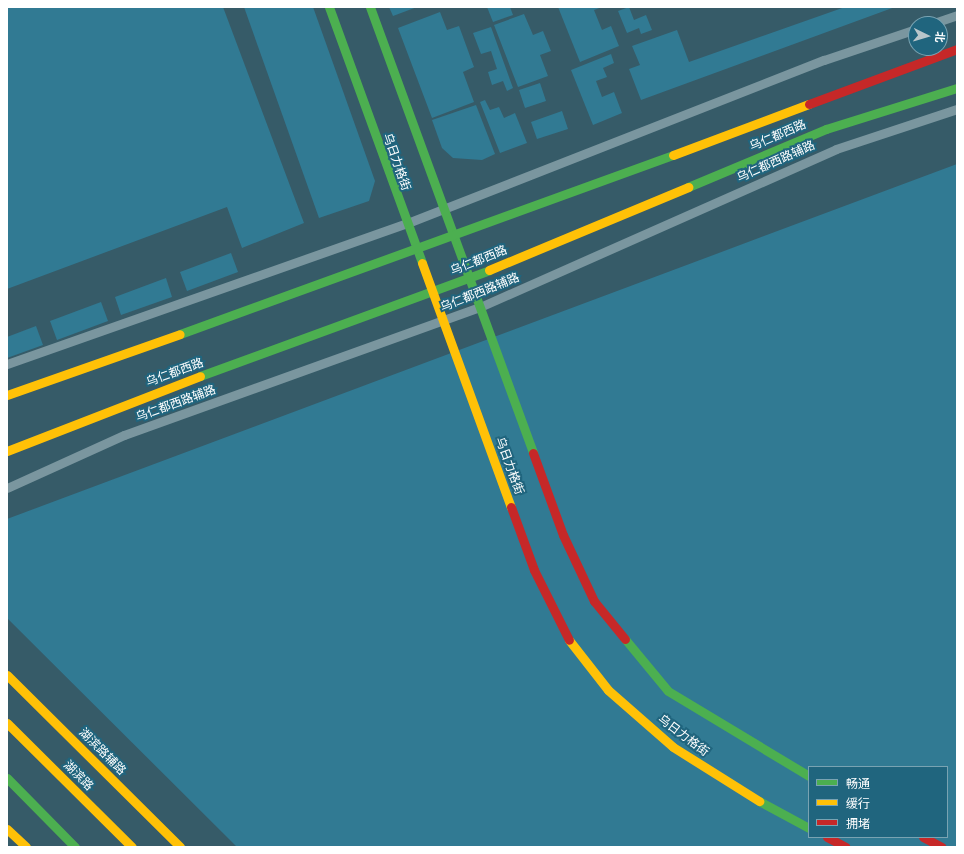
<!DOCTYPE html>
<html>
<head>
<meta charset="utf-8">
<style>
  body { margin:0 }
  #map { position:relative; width:964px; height:854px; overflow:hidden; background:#365b68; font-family:"DejaVu Sans","Noto Sans SC",sans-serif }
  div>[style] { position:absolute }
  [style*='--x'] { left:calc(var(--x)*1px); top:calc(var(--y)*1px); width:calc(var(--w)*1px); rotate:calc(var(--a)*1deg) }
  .green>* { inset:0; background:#317a93 }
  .lane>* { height:9px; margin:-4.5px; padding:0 4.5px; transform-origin:4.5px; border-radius:4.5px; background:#7a969f }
  .fast>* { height:9px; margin:-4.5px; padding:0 4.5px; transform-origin:4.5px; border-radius:4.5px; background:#4caf50 }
  .slow>* { height:9px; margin:-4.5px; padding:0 4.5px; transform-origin:4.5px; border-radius:4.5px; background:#ffc107 }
  .jam>* { height:9px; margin:-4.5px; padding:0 4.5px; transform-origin:4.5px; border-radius:4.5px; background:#c62828 }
  span { translate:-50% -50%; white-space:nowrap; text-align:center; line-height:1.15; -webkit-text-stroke:4px #20657e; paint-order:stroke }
  .street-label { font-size:12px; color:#fff }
  .frame { position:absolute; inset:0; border:8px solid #fff; pointer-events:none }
  .legend { position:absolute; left:808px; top:766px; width:140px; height:72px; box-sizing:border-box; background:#20657e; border:1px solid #79a3b2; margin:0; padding:5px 7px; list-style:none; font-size:12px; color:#fff }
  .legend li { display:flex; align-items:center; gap:8px; height:20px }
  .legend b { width:20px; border:1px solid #79a3b2 }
  .north { position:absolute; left:908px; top:16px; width:40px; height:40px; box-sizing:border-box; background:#20657e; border:1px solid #79a3b2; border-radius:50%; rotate:95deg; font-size:11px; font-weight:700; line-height:16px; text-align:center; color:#fff }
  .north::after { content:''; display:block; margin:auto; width:14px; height:18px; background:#b9c6ca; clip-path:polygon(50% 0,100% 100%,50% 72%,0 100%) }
</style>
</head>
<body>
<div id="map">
  <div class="green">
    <div style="clip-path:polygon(7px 7px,223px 7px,304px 223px,242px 248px,227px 207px,7px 289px)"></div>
    <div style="clip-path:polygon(244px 7px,313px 7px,375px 181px,369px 201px,319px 218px)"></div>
    <div style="clip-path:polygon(389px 7px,417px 7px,393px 16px)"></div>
    <div style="clip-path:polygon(487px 7px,510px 7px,513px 15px,493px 22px)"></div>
    <div style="clip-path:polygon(558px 7px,602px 7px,594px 10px,602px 30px,611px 26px,619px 46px,580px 62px)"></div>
    <div style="clip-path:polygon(629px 7px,634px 20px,646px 15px,652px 30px,641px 34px,639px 28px,627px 33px,618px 11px)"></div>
    <div style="clip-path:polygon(845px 7px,895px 7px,641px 100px,629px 69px,640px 65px,632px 46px,677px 30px,689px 62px)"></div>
    <div style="clip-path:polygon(440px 12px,447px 30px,459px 26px,474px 67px,463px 72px,474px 102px,432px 118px,398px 28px)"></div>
    <div style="clip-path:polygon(524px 14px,533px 35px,543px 31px,551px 51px,540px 55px,548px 76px,518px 87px,494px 25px)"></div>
    <div style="clip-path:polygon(491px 27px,513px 88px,507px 91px,503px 81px,492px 85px,488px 72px,497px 69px,491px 51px,481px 54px,473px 33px)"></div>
    <div style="clip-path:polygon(611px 54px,614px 63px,603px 68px,607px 77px,596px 81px,602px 97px,614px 92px,622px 113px,593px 125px,571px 70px)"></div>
    <div style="clip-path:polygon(540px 83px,546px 101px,525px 108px,519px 90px)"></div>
    <div style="clip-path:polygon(485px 100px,490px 110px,499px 107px,504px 118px,515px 113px,527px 143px,500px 153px,480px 102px)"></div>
    <div style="clip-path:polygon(476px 105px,495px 154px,482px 160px,453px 158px,442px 148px,432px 120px)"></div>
    <div style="clip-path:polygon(562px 111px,568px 129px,537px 139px,531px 122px)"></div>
    <div style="clip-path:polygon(evenodd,957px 164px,957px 847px,237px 847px,7px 618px,7px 519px,957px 164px,809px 767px,947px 767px,947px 837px,809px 837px,809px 767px)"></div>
    <div style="clip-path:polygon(231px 253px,238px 272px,187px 291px,180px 272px)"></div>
    <div style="clip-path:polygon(166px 278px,172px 297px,121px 315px,115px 297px)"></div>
    <div style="clip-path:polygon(101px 302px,108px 321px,57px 340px,50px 321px)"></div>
    <div style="clip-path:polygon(36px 326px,43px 345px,7px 358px,7px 337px)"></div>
  </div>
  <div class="lane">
    <div style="--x:931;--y:24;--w:28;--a:-19"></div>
    <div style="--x:7;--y:364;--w:422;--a:-19.4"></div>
    <div style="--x:405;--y:224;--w:450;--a:-21.4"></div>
    <div style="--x:824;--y:60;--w:97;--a:-18.6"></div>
    <div style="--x:7;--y:488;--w:128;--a:-24.4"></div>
    <div style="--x:124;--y:435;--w:378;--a:-19.8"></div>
    <div style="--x:480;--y:307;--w:389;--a:-23.9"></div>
    <div style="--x:836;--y:149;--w:127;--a:-18.3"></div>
  </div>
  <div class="fast">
    <div style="--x:329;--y:7;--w:272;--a:70"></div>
    <div style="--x:370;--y:7;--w:475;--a:69.9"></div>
    <div style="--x:688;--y:187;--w:150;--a:-22.8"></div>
    <div style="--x:826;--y:129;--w:137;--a:-17.4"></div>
    <div style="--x:180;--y:334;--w:524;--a:-19.96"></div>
    <div style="--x:200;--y:376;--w:308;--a:-20.1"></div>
    <div style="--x:625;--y:639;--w:67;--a:50.4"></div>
    <div style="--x:668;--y:691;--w:165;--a:31.1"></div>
    <div style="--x:7;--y:778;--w:97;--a:45.4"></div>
    <div style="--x:759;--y:801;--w:57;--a:28.4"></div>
  </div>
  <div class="slow">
    <div style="--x:673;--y:155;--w:145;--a:-20.6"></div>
    <div style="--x:422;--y:263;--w:260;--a:70"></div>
    <div style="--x:489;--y:270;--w:216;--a:-22.6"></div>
    <div style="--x:7;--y:395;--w:183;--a:-19.4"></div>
    <div style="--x:7;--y:451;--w:207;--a:-21.2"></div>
    <div style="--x:569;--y:640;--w:63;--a:52"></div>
    <div style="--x:608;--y:690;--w:86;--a:41.2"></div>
    <div style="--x:673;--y:747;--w:102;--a:32.1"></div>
    <div style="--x:7;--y:675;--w:244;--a:44.8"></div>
    <div style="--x:7;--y:723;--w:176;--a:44.8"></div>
    <div style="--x:7;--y:829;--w:26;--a:43"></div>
  </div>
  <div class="jam">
    <div style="--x:809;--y:104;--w:158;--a:-20.4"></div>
    <div style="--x:533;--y:453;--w:87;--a:69.9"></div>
    <div style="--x:563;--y:535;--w:73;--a:64.8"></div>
    <div style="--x:594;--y:601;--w:49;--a:50.8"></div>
    <div style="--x:511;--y:507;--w:67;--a:69.9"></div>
    <div style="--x:534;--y:570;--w:78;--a:63.4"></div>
    <div style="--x:827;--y:837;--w:21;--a:28"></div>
    <div style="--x:923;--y:837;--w:21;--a:28"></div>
  </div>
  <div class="street-label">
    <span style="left:778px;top:136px;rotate:-23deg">乌仁都西路</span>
    <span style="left:396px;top:162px;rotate:71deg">乌日力格街</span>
    <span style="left:776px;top:162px;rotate:-24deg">乌仁都西路辅路</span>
    <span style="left:479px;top:261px;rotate:-22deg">乌仁都西路</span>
    <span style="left:480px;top:293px;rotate:-22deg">乌仁都西路辅路</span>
    <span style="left:175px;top:373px;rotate:-20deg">乌仁都西路</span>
    <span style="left:176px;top:404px;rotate:-20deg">乌仁都西路辅路</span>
    <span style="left:509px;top:466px;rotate:70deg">乌日力格街</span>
    <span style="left:683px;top:736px;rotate:37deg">乌日力格街</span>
    <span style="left:102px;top:752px;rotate:45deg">湖滨路辅路</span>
    <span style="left:78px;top:776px;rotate:45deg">湖滨路</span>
  </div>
  <div class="frame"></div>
  <ul class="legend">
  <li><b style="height:5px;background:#4caf50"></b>畅通</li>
  <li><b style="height:5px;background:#ffc107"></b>缓行</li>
  <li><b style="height:5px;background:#c62828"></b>拥堵</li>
  </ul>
  <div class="north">北</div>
</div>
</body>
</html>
